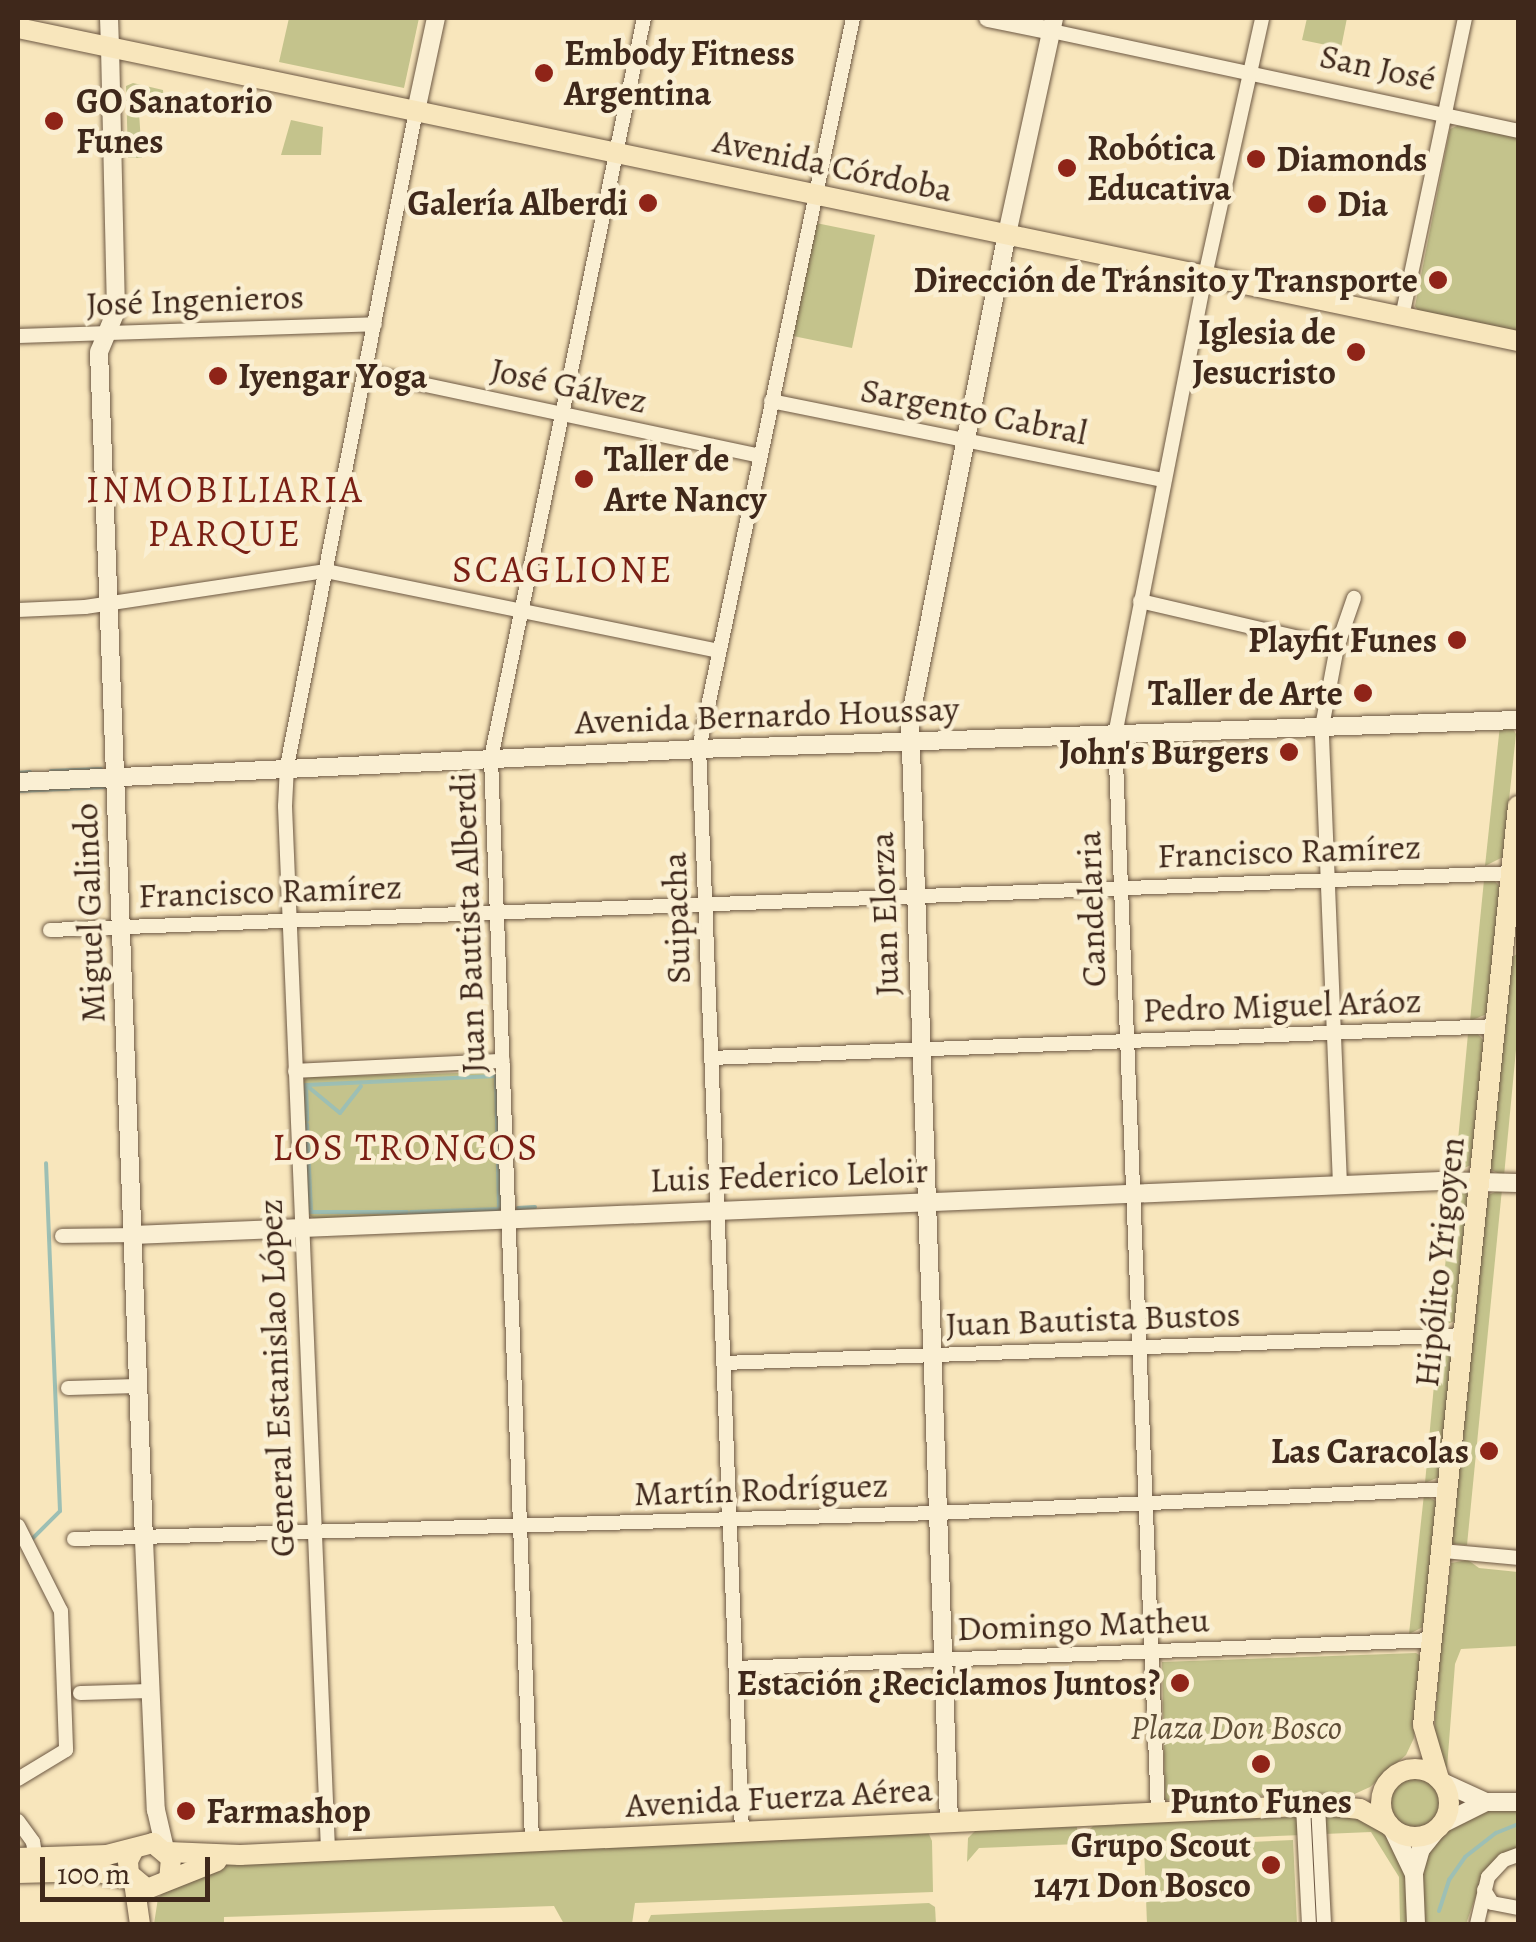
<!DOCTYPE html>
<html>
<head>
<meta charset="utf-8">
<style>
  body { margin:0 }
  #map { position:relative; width:1536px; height:1942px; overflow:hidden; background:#f8e6bc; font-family:Alegreya,serif }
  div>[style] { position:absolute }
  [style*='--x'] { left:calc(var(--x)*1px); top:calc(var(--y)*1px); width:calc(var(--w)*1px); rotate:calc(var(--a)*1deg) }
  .green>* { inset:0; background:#c4c38c }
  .round { border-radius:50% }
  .stream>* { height:4px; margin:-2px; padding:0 2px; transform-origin:2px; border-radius:2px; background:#9dbfb4 }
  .roads { filter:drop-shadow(0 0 2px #6d5843) drop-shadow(0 0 2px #6d5843) }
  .minor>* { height:14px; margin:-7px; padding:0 7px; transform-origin:7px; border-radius:7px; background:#faefd3 }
  .tertiary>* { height:18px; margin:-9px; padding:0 9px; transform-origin:9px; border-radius:9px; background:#faefd3 }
  .secondary>* { height:18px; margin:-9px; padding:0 9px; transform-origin:9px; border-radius:9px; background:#faefd3 }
  .primary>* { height:20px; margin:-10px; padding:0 10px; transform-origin:10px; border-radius:10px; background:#f8e6bc }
  .primary>.ring { margin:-10px; padding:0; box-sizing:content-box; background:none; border:20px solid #f8e6bc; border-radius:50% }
  .dots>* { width:28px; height:28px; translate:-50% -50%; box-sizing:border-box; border:5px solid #faefd3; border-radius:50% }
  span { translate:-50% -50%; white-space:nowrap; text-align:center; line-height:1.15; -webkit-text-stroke:9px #faefd3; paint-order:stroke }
  .poi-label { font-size:35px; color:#3f281b; font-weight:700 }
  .left { translate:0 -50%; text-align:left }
  .right { translate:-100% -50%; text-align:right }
  .street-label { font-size:35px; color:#3f281b }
  .park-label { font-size:35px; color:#604f37; font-style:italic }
  .neighbourhood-label { font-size:38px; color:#7a1f14; letter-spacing:2.5px }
  .frame { position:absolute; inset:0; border:20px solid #3f281b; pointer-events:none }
  .scale { position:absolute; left:40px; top:1857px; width:170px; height:45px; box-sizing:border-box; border:5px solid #3f281b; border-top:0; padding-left:12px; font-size:30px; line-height:35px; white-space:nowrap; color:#3f281b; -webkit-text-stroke:8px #faefd3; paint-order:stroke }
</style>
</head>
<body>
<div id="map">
  <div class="green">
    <div style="clip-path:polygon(289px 18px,419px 18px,404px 88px,279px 62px)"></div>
    <div style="clip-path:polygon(1307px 18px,1347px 18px,1341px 48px,1302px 40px)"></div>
    <div style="clip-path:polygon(133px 83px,163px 90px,164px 104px,159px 105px,157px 96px,138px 97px,142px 158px,128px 158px,126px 86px)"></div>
    <div style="clip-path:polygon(291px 120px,323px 127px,321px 155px,281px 155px)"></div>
    <div style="clip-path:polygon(1459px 125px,1518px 137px,1518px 333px,1418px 311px,1415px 306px,1450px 129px)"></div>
    <div style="clip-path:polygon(816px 223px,875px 235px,852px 348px,793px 336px)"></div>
    <div style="clip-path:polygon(1500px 725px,1512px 727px,1516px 734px,1503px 857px,1485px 866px)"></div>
    <div style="clip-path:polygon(1493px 879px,1500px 887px,1487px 1014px,1470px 1021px,1484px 880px)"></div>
    <div style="clip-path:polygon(1518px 953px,1518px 1029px,1504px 1176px,1489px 1169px,1511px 958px)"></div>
    <div style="clip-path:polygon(1477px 1033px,1484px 1041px,1471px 1165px,1455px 1172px,1468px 1034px)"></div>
    <div style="clip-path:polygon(498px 1072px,503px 1212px,317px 1221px,308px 1214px,302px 1083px,307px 1077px)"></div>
    <div style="clip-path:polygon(1453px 1187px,1465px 1189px,1469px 1198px,1455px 1321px,1439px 1327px)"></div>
    <div style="clip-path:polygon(1502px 1189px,1467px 1545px,1455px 1544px,1451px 1543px,1486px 1196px)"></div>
    <div style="clip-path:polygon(1438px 1341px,1449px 1343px,1453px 1351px,1439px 1477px,1425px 1483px)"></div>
    <div style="clip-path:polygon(1424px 1494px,1437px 1502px,1423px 1627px,1409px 1634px)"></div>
    <div style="clip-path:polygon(1468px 1560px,1479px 1568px,1518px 1572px,1518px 1646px,1461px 1649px,1455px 1664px,1447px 1768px,1433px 1747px,1440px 1653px,1451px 1563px)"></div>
    <div style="clip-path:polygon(1416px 1653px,1421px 1656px,1414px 1738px,1406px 1755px,1370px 1787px,1348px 1797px,1345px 1792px,1165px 1800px,1162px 1662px)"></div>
    <div class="round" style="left:1388px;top:1774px;width:54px;height:54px"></div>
    <div style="clip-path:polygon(1518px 1807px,1518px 1849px,1484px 1873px,1466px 1924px,1421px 1924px,1419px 1872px,1434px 1842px,1472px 1811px)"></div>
    <div style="clip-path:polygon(1353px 1814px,1380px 1826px,1404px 1856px,1411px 1924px,1400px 1924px,1399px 1877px,1371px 1832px,1324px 1834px,1325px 1815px)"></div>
    <div style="clip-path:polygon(1298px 1817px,1302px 1835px,1089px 1844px,1089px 1830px,1095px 1824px)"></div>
    <div style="clip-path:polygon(1077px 1827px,1078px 1844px,979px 1848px,967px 1862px,968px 1838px,977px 1829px)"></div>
    <div style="clip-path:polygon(928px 1832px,932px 1841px,933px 1892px,635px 1903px,632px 1924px,564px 1924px,554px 1906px,224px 1917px,224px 1924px,154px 1924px,158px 1898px,176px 1879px,234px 1862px)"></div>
    <div style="clip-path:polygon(1293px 1840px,1297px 1924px,1147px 1924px,1144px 1847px)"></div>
    <div style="clip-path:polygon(929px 1903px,935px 1907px,936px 1924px,647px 1924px,651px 1915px)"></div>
  </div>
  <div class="stream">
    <div style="--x:51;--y:771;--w:50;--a:-2.3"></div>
    <div style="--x:18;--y:773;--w:12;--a:-5"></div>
    <div style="--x:18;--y:791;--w:88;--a:-2.6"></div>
    <div style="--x:306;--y:1085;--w:190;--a:-2.7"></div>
    <div style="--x:496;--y:1076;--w:133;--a:88.7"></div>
    <div style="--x:306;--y:1085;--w:44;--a:39.5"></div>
    <div style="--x:340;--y:1113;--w:34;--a:-52"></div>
    <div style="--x:306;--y:1085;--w:35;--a:88"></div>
    <div style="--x:307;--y:1124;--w:88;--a:87.4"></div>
    <div style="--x:311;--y:1212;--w:96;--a:0"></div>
    <div style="--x:518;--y:1208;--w:17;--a:-3"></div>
    <div style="--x:411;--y:1212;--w:90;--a:-1.9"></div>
    <div style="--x:30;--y:1541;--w:42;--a:-45"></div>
    <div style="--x:60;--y:1511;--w:348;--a:-92.3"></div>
    <div style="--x:1439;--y:1911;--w:33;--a:-72"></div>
    <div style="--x:1449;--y:1880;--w:28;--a:-55"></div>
    <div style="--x:1465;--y:1857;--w:39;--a:-38"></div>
    <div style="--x:1496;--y:1833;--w:24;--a:-22"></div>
  </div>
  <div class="roads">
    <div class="minor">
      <div style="--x:1052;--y:31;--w:477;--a:12.1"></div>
      <div style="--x:1402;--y:317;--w:306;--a:-78.1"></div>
      <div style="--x:18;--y:336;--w:357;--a:-1.9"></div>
      <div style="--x:365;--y:372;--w:404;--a:12"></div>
      <div style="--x:771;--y:401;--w:401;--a:11.4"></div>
      <div style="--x:1140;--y:601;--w:202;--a:13.1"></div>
      <div style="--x:18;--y:610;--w:67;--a:-2.6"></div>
      <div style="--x:85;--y:607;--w:244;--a:-8.5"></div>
      <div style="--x:326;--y:571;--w:401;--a:11.5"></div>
      <div style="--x:50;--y:930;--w:1463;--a:-2.23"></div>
      <div style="--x:711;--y:1058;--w:786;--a:-2.33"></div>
      <div style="--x:295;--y:1071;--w:208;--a:-2.8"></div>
      <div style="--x:1340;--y:1185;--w:458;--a:-92.3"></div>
      <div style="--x:1322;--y:727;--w:81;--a:-79.4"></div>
      <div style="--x:1337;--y:647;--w:52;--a:-70.9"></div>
      <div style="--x:62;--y:1236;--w:71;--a:-0.8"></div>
      <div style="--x:724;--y:1363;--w:742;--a:-2.16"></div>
      <div style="--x:68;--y:1388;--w:70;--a:-1.6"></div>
      <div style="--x:18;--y:1526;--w:95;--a:63.2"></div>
      <div style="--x:61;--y:1611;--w:139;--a:87.9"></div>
      <div style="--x:66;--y:1750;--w:56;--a:148.9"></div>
      <div style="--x:74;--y:1539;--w:863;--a:-1.73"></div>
      <div style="--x:937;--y:1513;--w:513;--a:-2.68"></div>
      <div style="--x:1443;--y:1551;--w:75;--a:5.3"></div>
      <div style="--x:736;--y:1668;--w:698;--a:-2.3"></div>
      <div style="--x:80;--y:1693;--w:71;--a:-1.6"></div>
      <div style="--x:1318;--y:1805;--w:119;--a:87.1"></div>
      <div style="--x:1303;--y:1806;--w:118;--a:87.1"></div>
      <div style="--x:1158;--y:1812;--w:1078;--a:-92.29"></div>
      <div style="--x:1115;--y:735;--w:468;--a:-78.9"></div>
      <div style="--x:1205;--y:276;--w:264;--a:-77.5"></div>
      <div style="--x:18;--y:1821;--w:26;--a:54"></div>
      <div style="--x:33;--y:1842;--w:22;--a:80"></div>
      <div style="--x:742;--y:1832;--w:1084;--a:-92.27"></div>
      <div style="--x:699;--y:749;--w:747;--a:-78.1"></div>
      <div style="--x:532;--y:1841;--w:1084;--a:-92.17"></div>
      <div style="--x:491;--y:758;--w:756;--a:-78.32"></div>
      <div style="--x:328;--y:1850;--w:1045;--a:-92.36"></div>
      <div style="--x:285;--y:806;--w:40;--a:-87.1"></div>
      <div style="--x:287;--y:766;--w:668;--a:-78.86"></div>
      <div style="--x:1484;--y:1890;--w:15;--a:58"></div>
      <div style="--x:1492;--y:1903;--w:26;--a:11"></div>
      <div style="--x:1477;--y:1924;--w:48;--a:-76.8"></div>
      <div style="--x:1488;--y:1877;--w:23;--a:-47"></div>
      <div style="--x:1504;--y:1860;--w:15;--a:-20"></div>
    </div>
    <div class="tertiary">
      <div style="--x:109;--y:18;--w:29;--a:88"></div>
      <div style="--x:988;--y:18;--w:65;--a:11.5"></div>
      <div style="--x:416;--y:111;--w:95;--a:-77.9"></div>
      <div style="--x:133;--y:1235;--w:1309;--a:-2.36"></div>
      <div style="--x:1441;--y:1181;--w:77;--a:1.5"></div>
      <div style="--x:949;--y:1822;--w:1104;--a:-92.03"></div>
      <div style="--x:910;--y:719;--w:495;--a:-78.7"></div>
    </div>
    <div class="secondary">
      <div style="--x:110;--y:47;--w:264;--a:88.7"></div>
      <div style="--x:116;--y:311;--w:44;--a:112.5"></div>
      <div style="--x:99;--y:352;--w:1189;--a:87.83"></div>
      <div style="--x:144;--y:1540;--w:270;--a:87.5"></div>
      <div style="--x:156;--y:1810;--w:40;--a:77"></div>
      <div style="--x:1007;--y:234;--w:221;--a:-77.7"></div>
      <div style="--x:18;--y:782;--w:682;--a:-2.77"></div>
      <div style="--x:699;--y:749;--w:820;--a:-2.03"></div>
      <div style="--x:1442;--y:1782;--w:48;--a:24.4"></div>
      <div style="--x:1440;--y:1825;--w:51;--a:-26.6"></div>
      <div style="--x:1486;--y:1802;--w:32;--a:0"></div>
      <div style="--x:1392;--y:1828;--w:51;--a:64.4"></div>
      <div style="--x:1414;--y:1874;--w:50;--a:87.7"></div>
      <div style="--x:1414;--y:1873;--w:25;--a:-74"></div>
      <div style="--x:1421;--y:1849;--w:27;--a:-51"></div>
    </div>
    <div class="primary">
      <div style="--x:18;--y:28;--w:1532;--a:11.79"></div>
      <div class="ring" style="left:1381px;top:1769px;width:48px;height:48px"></div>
      <div style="--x:1439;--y:1779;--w:56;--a:-106.5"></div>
      <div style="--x:1423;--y:1725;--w:924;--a:-84.1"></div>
      <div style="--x:134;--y:1849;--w:13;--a:117"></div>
      <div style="--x:128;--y:1861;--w:13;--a:86"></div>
      <div style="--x:129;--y:1874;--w:23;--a:40"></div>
      <div style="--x:147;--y:1889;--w:75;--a:-21.8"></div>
      <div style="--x:168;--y:1852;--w:72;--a:2.4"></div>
      <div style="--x:240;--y:1855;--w:1083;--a:-2.65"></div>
      <div style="--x:1322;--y:1805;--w:38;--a:6"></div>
      <div style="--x:1360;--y:1809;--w:33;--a:29"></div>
      <div style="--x:18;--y:1858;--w:89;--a:-1.9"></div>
      <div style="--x:107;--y:1855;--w:48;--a:-14.6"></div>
      <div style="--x:153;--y:1843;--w:23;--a:40"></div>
      <div style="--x:171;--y:1858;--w:21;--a:95"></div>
      <div style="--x:18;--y:1873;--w:76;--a:-1.5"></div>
      <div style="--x:94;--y:1871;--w:39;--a:13"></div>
      <div style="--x:134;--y:1882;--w:42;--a:81.9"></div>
    </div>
  </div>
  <div class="dots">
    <div style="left:544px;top:73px;background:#8f2418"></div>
    <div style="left:54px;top:121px;background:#8f2418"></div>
    <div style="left:1256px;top:159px;background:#8f2418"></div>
    <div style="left:1067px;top:168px;background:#8f2418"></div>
    <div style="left:648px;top:203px;background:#8f2418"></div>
    <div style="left:1317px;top:204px;background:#8f2418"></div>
    <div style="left:1438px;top:280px;background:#8f2418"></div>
    <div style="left:1356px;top:352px;background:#8f2418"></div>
    <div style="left:218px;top:376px;background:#8f2418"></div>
    <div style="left:584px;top:479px;background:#8f2418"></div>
    <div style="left:1457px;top:640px;background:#8f2418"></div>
    <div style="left:1363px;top:693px;background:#8f2418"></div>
    <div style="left:1289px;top:752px;background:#8f2418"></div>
    <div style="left:1489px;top:1451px;background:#8f2418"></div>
    <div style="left:1180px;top:1683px;background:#8f2418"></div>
    <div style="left:1261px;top:1764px;background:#8f2418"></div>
    <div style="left:186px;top:1811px;background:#8f2418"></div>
    <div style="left:1271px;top:1865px;background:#8f2418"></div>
  </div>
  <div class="poi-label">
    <span class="left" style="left:564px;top:73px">Embody Fitness<br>Argentina</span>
    <span class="left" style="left:76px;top:121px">GO Sanatorio<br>Funes</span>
    <span class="left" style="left:1087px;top:168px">Robótica<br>Educativa</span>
    <span class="left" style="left:1276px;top:159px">Diamonds</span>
    <span class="right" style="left:628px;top:203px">Galería Alberdi</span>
    <span class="left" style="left:1337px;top:204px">Dia</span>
    <span class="right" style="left:1418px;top:280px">Dirección de Tránsito y Transporte</span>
    <span class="right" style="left:1336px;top:352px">Iglesia de<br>Jesucristo</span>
    <span class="left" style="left:238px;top:376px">Iyengar Yoga</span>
    <span class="left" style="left:604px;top:479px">Taller de<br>Arte Nancy</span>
    <span class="right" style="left:1437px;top:640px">Playfit Funes</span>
    <span class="right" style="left:1343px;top:693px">Taller de Arte</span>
    <span class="right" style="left:1269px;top:752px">John's Burgers</span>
    <span class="right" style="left:1469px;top:1451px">Las Caracolas</span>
    <span class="right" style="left:1160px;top:1683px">Estación ¿Reciclamos Juntos?</span>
    <span style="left:1261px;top:1801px">Punto Funes</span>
    <span class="left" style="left:206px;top:1811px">Farmashop</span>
    <span class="right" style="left:1251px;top:1865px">Grupo Scout<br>1471 Don Bosco</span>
  </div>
  <div class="street-label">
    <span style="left:1378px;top:67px;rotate:12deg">San José</span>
    <span style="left:833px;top:165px;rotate:12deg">Avenida Córdoba</span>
    <span style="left:195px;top:300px;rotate:-2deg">José Ingenieros</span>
    <span style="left:569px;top:385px;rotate:12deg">José Gálvez</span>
    <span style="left:974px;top:411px;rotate:11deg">Sargento Cabral</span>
    <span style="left:767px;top:715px;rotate:-2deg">Avenida Bernardo Houssay</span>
    <span style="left:1289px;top:851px;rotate:-2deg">Francisco Ramírez</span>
    <span style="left:270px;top:891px;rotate:-2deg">Francisco Ramírez</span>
    <span style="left:1091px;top:909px;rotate:-92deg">Candelaria</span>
    <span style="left:89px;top:913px;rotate:-92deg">Miguel Galindo</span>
    <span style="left:884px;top:914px;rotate:-92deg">Juan Elorza</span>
    <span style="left:676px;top:918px;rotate:-92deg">Suipacha</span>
    <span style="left:468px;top:923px;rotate:-92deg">Juan Bautista Alberdi</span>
    <span style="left:1282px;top:1005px;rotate:-2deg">Pedro Miguel Aráoz</span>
    <span style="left:789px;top:1175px;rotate:-2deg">Luis Federico Leloir</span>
    <span style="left:1439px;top:1262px;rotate:-84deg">Hipólito Yrigoyen</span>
    <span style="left:1093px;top:1319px;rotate:-2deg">Juan Bautista Bustos</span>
    <span style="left:276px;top:1378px;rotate:-92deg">General Estanislao López</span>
    <span style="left:761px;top:1489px;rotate:-2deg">Martín Rodríguez</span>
    <span style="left:1083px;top:1624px;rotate:-2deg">Domingo Matheu</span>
    <span style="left:779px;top:1797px;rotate:-3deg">Avenida Fuerza Aérea</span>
  </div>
  <div class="park-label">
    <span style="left:1236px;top:1727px">Plaza Don Bosco</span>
  </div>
  <div class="neighbourhood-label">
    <span style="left:225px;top:512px">INMOBILIARIA<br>PARQUE</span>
    <span style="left:563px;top:570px">SCAGLIONE</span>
    <span style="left:406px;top:1148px">LOS TRONCOS</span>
  </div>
  <div class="frame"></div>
  <div class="scale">100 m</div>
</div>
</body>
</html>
